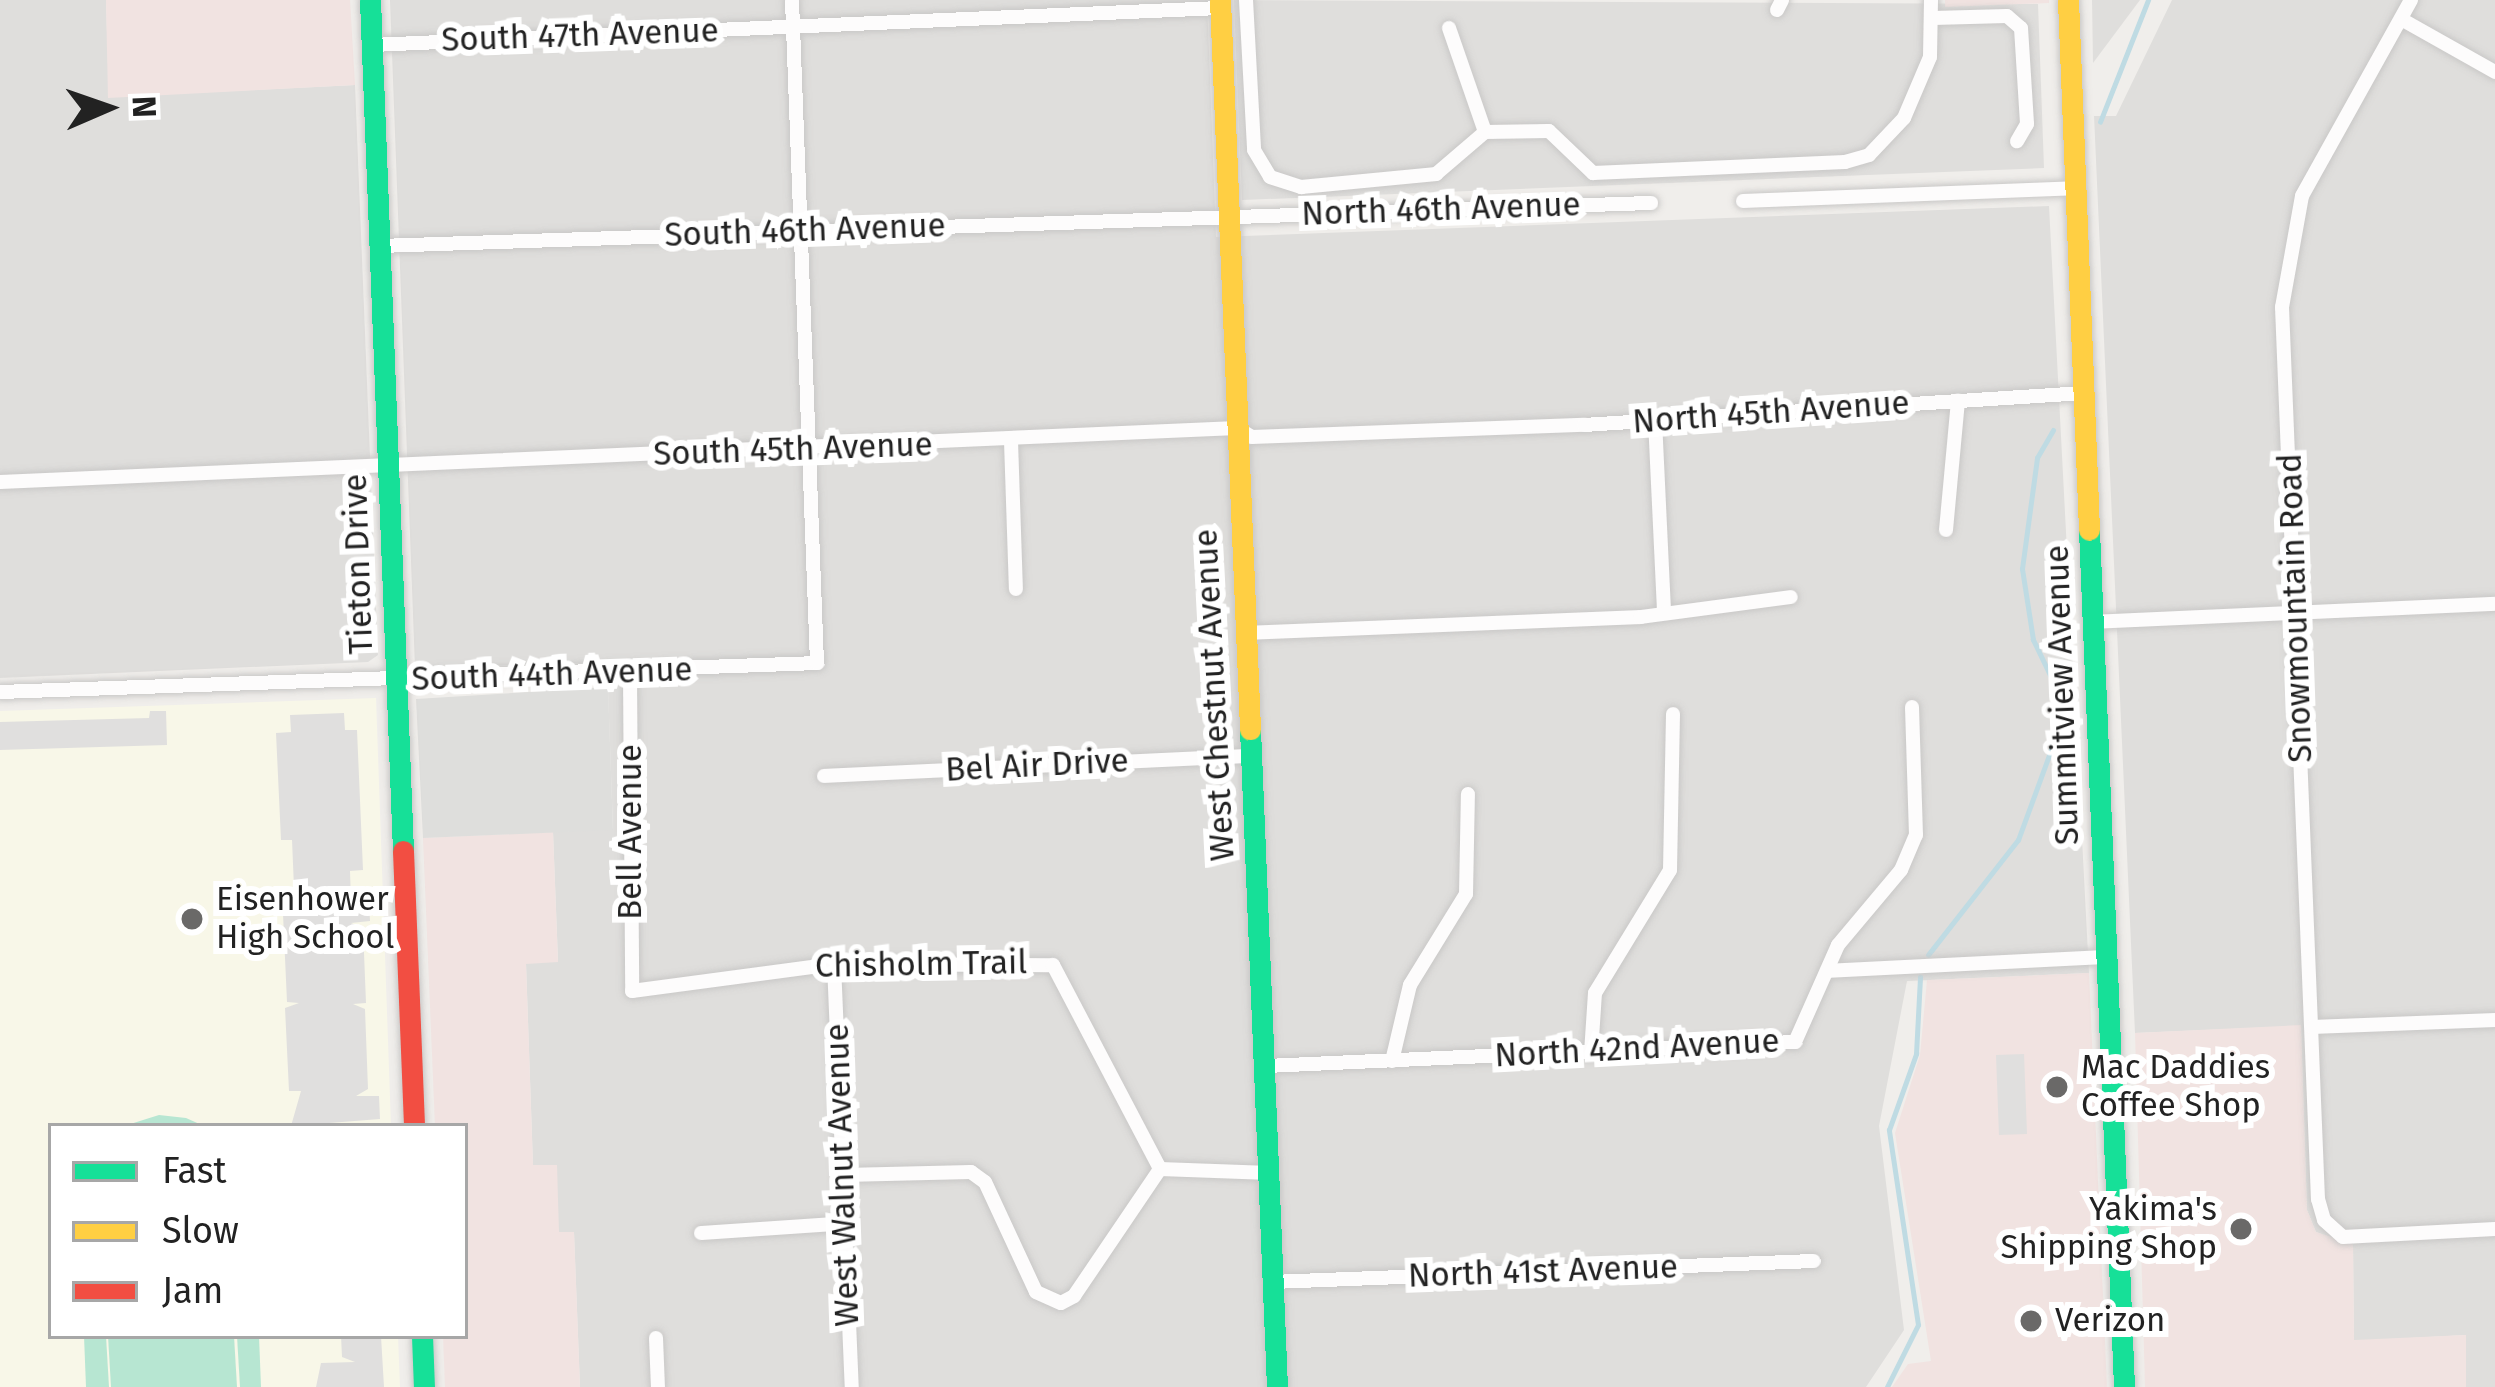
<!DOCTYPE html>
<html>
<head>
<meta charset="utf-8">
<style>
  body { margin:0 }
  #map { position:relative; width:2495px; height:1387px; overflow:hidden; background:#f0eeeb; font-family:"Fira Sans",sans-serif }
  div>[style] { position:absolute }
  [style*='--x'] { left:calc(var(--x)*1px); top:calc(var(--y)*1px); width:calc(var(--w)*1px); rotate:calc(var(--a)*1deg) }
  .residential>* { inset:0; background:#dfdedc }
  .commercial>* { inset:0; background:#f1e3e1 }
  .education>* { inset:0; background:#f8f7e8 }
  .religious>* { inset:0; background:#dededc }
  .pitch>* { inset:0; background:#b7e6d2 }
  .parking>* { inset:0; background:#e0dfde }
  .stream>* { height:4.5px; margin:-2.25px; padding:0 2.25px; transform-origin:2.25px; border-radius:2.25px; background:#bfdbe3 }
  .roads { filter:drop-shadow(0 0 3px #c9c8c7) drop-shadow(0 0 3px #c9c8c7) }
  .street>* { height:14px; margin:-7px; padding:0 7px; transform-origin:7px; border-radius:7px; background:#fdfcfc }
  .fast>* { height:21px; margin:-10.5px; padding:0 10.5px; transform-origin:10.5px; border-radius:10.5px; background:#16e098 }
  .slow>* { height:21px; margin:-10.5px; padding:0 10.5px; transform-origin:10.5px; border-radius:10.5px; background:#ffcf43 }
  .jam>* { height:21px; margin:-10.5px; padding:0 10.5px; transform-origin:10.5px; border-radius:10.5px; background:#f24e42 }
  .dots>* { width:33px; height:33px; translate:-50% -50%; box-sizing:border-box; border:6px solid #fff; border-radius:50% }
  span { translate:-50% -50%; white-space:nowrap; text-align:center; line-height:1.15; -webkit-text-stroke:12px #fff; paint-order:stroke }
  .street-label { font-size:33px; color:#222 }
  .poi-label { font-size:33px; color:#222 }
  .left { translate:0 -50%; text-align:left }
  .right { translate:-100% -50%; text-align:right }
  .legend { position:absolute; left:48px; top:1123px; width:420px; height:216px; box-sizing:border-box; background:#fff; border:3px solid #a7a7a7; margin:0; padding:15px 21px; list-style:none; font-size:36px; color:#222 }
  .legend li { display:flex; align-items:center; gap:24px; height:60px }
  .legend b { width:60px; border:3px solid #a7a7a7 }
  .north { position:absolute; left:48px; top:48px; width:120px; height:120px; -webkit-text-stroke:9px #fff; paint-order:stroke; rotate:88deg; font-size:33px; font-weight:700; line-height:48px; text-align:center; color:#222 }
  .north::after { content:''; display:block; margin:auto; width:42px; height:54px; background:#222; clip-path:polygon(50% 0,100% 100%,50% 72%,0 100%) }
</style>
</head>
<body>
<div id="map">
  <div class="residential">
    <div style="clip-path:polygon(0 0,106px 0,109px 97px,355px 85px,378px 655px,368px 662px,0 678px)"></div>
    <div style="clip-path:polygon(390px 0,1207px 0,1216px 237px,2049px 206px,2089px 973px,1907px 981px,1879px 1126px,1904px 1330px,1866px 1387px,580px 1387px,574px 1233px,559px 1233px,533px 1166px,526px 963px,558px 961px,553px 832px,613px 829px,607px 662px,415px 668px)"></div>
    <div style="clip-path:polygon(1234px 0,2038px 4px,2044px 168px,1242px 200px)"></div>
    <div style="clip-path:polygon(2092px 0,2140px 0,2093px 63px)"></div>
    <div style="clip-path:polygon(2172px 0,2495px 0,2495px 1387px,2466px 1387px,2466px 1335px,2354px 1341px,2353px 1245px,2316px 1232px,2307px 1210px,2301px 1026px,2135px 1033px,2094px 116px,2116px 116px)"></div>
  </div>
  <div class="commercial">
    <div style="clip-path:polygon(106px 0,350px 0,355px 85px,108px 98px)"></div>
    <div style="clip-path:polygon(1945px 0,2049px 0,2049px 3px,1945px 7px)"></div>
    <div style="clip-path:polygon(553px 832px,558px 962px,526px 964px,533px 1165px,557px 1165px,559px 1232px,574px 1232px,580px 1387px,445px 1387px,443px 1336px,465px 1336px,465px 1126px,435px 1126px,423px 838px)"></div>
    <div style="clip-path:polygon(2089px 973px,2107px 1387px,1892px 1387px,1908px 1364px,1931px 1361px,1895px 1133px,1920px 1055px,1927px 980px)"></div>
    <div style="clip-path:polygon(2301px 1025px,2307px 1210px,2316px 1232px,2353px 1244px,2354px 1340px,2466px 1335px,2466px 1387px,2145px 1387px,2135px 1033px)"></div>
  </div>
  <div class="education">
    <div style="clip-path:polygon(376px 698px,391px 1126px,51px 1126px,51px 1336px,398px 1336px,400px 1387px,0 1387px,0 711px)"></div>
  </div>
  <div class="religious">
    <div style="clip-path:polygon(608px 687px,613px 830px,423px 838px,416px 699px)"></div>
  </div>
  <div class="pitch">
    <div style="clip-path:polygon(159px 1115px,186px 1118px,204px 1126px,124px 1126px)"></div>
    <div style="clip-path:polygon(84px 1336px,106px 1336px,109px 1387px,86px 1387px)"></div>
    <div style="clip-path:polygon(108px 1336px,234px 1336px,237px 1387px,111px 1387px)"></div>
    <div style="clip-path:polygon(237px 1336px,259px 1336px,261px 1387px,240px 1387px)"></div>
  </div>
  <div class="parking">
    <div style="clip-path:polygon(150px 711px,166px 711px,167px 745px,0 750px,0 722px,149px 718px)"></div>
    <div style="clip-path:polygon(344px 713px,345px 730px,357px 730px,363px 870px,350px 871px,351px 902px,369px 902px,370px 921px,351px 923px,363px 928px,366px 1003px,353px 1004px,365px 1009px,368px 1089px,356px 1096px,379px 1096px,380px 1119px,291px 1126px,301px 1091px,289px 1091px,285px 1008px,299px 1003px,287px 1002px,282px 892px,294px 888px,292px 840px,281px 840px,276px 733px,291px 732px,290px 715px)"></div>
    <div style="clip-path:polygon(2024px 1054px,2027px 1134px,1999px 1135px,1996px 1055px)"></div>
    <div style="clip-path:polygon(341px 1336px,381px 1336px,384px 1387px,316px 1387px,321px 1363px,355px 1362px,342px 1357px)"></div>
  </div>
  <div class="stream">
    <div style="--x:2100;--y:122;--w:131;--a:-68.5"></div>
    <div style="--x:1928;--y:955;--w:146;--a:-52"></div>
    <div style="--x:2018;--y:840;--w:119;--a:-69.9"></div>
    <div style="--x:2059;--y:728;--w:34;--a:-90"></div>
    <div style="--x:2059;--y:694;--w:60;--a:-115.7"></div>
    <div style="--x:2033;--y:640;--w:72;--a:-98.8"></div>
    <div style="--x:2022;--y:569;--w:112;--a:-82.3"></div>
    <div style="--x:2037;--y:458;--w:32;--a:-60"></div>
    <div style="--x:1887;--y:1387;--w:69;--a:-63.4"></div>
    <div style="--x:1918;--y:1325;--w:197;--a:-98.5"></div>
    <div style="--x:1889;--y:1130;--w:81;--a:-70.4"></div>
    <div style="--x:1916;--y:1054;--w:77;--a:-87"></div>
  </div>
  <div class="roads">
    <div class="street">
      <div style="--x:1246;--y:0;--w:150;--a:86.9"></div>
      <div style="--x:1254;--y:150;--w:31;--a:59"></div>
      <div style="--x:1270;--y:177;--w:33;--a:18"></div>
      <div style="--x:1301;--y:187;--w:136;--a:-5.5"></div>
      <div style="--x:1436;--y:174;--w:65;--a:-40.6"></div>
      <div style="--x:1485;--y:132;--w:64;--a:-0.9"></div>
      <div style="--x:1549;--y:131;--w:61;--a:43.7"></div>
      <div style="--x:1593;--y:173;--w:252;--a:-2.5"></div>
      <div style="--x:1845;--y:162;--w:25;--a:-16"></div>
      <div style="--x:1869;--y:155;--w:51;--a:-46.6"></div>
      <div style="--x:1904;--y:118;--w:66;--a:-66.9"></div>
      <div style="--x:1930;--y:57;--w:57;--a:-89"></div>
      <div style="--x:2411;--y:0;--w:224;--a:119.1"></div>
      <div style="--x:2302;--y:196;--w:113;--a:100.2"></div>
      <div style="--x:2282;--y:307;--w:893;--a:87.69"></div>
      <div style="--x:2318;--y:1199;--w:22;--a:74"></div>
      <div style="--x:2324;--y:1220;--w:25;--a:42"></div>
      <div style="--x:2343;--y:1237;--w:152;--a:-3"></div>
      <div style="--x:1777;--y:10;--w:11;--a:-63"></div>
      <div style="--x:1933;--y:18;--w:74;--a:-1.5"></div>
      <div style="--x:2007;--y:16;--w:18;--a:41"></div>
      <div style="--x:2021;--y:28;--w:96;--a:86.4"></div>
      <div style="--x:2027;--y:124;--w:20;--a:120"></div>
      <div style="--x:2401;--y:19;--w:108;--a:29.4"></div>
      <div style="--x:1449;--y:28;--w:110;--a:70.9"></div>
      <div style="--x:372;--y:45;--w:849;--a:-2.5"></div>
      <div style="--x:1743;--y:201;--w:331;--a:-2.2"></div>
      <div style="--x:380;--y:246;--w:1272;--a:-1.94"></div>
      <div style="--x:1655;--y:420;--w:190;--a:87.3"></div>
      <div style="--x:1011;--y:441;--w:148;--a:88.1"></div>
      <div style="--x:0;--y:482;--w:1238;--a:-2.5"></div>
      <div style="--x:1237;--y:428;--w:17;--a:31"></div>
      <div style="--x:1252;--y:437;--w:332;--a:-2.1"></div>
      <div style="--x:1584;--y:425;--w:501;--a:-3.66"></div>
      <div style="--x:1946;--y:530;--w:130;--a:-84.7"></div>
      <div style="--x:2092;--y:622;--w:403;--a:-2.6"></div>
      <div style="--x:1245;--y:633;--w:396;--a:-2.3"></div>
      <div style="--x:1641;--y:617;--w:151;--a:-7.6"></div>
      <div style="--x:630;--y:674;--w:317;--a:89.6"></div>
      <div style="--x:632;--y:991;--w:204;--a:-7.6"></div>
      <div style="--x:834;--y:964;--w:219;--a:0.3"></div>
      <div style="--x:1053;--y:965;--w:230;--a:62.3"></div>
      <div style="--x:0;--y:692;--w:818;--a:-2.03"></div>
      <div style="--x:817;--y:663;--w:663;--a:-92.16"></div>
      <div style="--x:824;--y:776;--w:427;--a:-2.7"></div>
      <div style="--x:834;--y:964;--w:423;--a:87.6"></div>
      <div style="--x:1827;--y:971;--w:281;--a:-2.9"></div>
      <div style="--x:2312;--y:1027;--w:183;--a:-2.2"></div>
      <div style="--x:1591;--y:1053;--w:60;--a:-86.2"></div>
      <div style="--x:1595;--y:993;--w:144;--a:-58.6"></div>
      <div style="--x:1670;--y:870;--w:156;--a:-88.9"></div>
      <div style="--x:1392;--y:1061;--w:78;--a:-76.7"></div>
      <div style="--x:1410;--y:985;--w:107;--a:-58.4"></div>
      <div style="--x:1466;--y:894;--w:100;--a:-88.9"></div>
      <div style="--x:1266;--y:1066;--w:530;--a:-2.6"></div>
      <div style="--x:1795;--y:1042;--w:106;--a:-66.1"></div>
      <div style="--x:1838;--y:945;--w:98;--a:-50"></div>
      <div style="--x:1901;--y:870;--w:38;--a:-67"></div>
      <div style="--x:1916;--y:835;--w:128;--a:-91.8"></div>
      <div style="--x:1160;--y:1169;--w:110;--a:2.1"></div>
      <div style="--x:844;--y:1175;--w:127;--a:-1.4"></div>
      <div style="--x:971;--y:1172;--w:17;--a:36"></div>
      <div style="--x:985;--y:1182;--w:121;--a:65.1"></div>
      <div style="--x:1036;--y:1292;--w:27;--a:24"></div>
      <div style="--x:1061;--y:1303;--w:15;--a:-28"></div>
      <div style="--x:1074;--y:1296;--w:153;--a:-55.9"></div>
      <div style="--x:701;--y:1233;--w:145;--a:-3.9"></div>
      <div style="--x:1272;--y:1282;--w:542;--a:-2.22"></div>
      <div style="--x:656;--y:1338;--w:49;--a:87.7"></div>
    </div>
    <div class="fast">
      <div style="--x:370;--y:0;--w:852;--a:87.78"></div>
      <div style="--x:2089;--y:530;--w:858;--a:87.66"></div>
      <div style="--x:1250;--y:729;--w:659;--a:87.65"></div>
      <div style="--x:422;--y:1336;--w:51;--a:87.8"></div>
    </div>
    <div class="slow">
      <div style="--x:1220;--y:0;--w:730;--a:87.64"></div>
      <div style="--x:2068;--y:0;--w:530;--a:87.73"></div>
    </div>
    <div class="jam">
      <div style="--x:403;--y:851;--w:275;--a:87.7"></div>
    </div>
  </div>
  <div class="dots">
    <div style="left:192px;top:919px;background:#6a6968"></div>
    <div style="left:2057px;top:1087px;background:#6a6968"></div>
    <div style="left:2241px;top:1229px;background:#6a6968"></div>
    <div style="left:2031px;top:1321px;background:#6a6968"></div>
  </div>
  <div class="street-label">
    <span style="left:580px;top:36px;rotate:-2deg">South 47th Avenue</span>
    <span style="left:1441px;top:210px;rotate:-2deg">North 46th Avenue</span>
    <span style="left:805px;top:231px;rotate:-2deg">South 46th Avenue</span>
    <span style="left:1771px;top:413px;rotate:-4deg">North 45th Avenue</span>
    <span style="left:793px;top:450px;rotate:-2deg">South 45th Avenue</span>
    <span style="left:359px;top:564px;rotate:-92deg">Tieton Drive</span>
    <span style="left:2296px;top:608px;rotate:-92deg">Snowmountain Road</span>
    <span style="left:552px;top:675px;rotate:-2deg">South 44th Avenue</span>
    <span style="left:1215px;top:695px;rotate:-93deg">West Chestnut Avenue</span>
    <span style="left:2063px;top:695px;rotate:-92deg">Summitview Avenue</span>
    <span style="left:1037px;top:766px;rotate:-3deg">Bel Air Drive</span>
    <span style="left:631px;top:832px;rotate:-90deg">Bell Avenue</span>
    <span style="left:921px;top:965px;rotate:-1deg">Chisholm Trail</span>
    <span style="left:1637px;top:1049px;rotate:-3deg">North 42nd Avenue</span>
    <span style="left:843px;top:1175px;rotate:-92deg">West Walnut Avenue</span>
    <span style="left:1543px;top:1272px;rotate:-2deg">North 41st Avenue</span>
  </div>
  <div class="poi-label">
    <span class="left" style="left:216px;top:919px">Eisenhower<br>High School</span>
    <span class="left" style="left:2081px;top:1087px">Mac Daddies<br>Coffee Shop</span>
    <span class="right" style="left:2217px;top:1229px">Yakima's<br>Shipping Shop</span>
    <span class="left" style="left:2055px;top:1321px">Verizon</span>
  </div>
  <ul class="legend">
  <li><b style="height:15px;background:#16e098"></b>Fast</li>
  <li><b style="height:15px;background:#ffcf43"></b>Slow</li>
  <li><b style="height:15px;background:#f24e42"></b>Jam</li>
  </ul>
  <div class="north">N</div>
</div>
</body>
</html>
